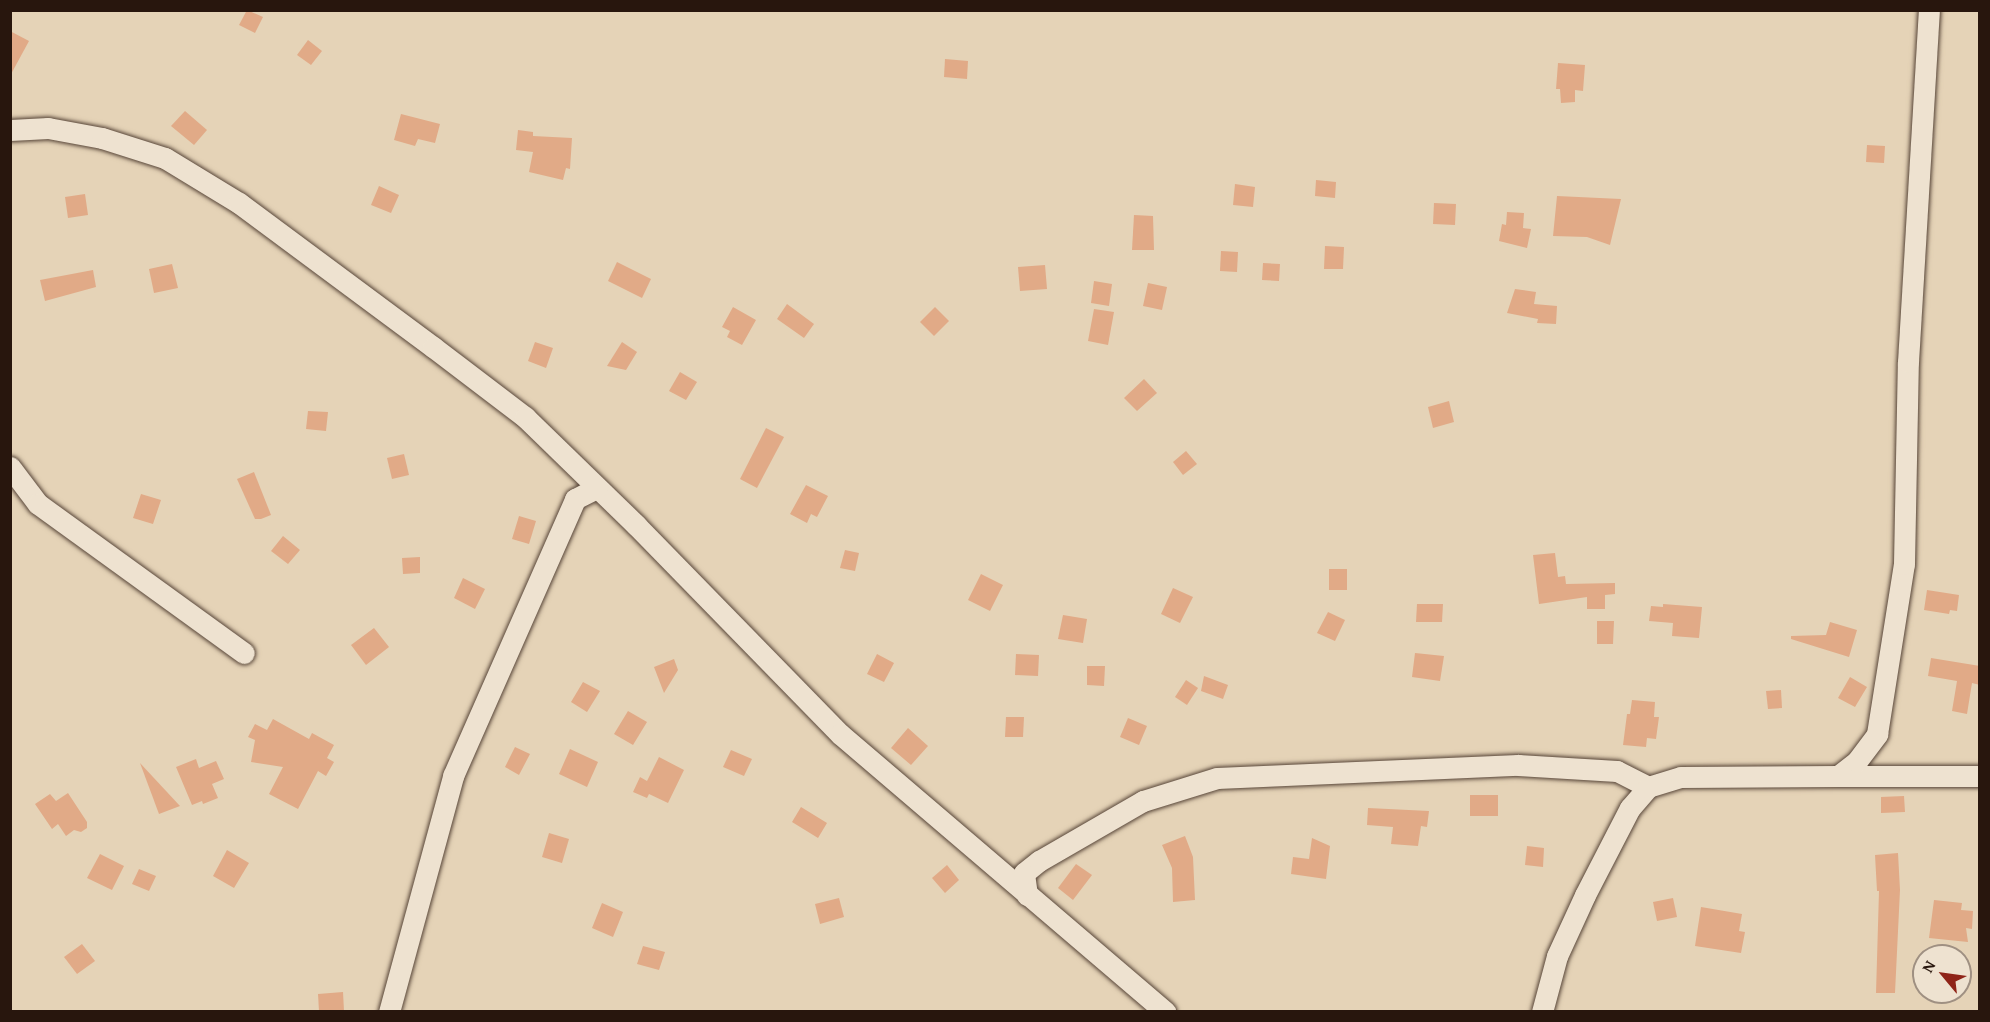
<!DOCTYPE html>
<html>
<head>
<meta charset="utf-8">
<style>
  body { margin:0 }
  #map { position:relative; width:1990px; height:1022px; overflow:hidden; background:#e5d3b7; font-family:"Gentium Book Plus",serif }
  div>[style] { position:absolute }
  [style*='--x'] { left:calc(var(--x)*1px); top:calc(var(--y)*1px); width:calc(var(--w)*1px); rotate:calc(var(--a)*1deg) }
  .building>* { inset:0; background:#e1aa87 }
  .roads { filter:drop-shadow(0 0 2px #574538) drop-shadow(0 0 2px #574538) }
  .minor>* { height:21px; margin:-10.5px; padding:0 10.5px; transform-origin:10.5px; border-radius:10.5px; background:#eee2d0 }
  span { translate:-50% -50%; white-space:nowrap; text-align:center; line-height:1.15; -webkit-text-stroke:4.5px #eee2d0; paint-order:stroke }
  .frame { position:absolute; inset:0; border:12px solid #28160d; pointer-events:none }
  .north { position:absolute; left:1912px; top:944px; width:60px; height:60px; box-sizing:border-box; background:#eee2d0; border:2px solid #9f9082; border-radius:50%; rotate:299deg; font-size:16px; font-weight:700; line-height:24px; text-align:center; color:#28160d }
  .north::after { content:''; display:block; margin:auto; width:21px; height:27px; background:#8f2418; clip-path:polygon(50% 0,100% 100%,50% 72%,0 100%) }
</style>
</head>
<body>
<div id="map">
  <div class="building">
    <div style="clip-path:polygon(247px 10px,263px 17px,255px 33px,239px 25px)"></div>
    <div style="clip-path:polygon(10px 31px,29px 41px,10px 76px)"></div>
    <div style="clip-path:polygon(308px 40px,322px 51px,311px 65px,297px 55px)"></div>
    <div style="clip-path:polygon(945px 59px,968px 61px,967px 79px,944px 77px)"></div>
    <div style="clip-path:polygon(1558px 63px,1585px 65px,1583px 91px,1575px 90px,1575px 102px,1561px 103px,1560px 89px,1556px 89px)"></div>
    <div style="clip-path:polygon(185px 111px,207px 130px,194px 145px,171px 126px)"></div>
    <div style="clip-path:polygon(401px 114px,440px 124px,435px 143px,418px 139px,415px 146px,394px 140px)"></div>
    <div style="clip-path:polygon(518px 130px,533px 132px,533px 136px,572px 138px,570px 169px,566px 168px,563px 180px,529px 172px,533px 152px,516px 150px)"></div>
    <div style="clip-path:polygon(1867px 145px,1885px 146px,1884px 163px,1866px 162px)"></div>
    <div style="clip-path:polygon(1316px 180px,1336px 182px,1335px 198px,1315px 196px)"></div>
    <div style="clip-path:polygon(1235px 184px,1255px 187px,1253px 207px,1233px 205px)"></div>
    <div style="clip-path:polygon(379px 186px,399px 195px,391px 213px,371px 205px)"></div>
    <div style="clip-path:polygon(85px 194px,88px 215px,68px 218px,65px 197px)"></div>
    <div style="clip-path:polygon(1557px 196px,1621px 199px,1610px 245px,1587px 237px,1553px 236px)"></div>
    <div style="clip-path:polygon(1434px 203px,1456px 204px,1455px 225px,1433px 224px)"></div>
    <div style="clip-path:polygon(1507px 212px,1524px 213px,1523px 228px,1531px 229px,1527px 248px,1499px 241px,1502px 224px,1506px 225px)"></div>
    <div style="clip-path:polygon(1134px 215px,1153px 216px,1154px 250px,1132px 250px)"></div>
    <div style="clip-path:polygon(1325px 246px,1344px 247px,1343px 269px,1324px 269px)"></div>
    <div style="clip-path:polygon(1221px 251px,1238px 252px,1237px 272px,1220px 271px)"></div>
    <div style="clip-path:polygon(617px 262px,651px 279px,642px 298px,608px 281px)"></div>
    <div style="clip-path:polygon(1263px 263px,1280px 264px,1279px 281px,1262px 280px)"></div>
    <div style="clip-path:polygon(172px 264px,178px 288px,154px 293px,149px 269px)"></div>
    <div style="clip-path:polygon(1045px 265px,1047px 289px,1020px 291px,1018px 267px)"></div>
    <div style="clip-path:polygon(93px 270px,96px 287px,45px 301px,40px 280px)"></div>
    <div style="clip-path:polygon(1094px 281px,1112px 284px,1109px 306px,1091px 303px)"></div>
    <div style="clip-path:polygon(1148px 283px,1167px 287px,1162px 310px,1143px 306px)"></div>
    <div style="clip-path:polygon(1515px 289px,1536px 292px,1534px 304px,1557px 306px,1556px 324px,1537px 323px,1538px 319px,1507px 313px)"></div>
    <div style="clip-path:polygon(787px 304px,814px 324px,804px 338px,777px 319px)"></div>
    <div style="clip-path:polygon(733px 307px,756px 320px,742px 345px,727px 337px,730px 331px,722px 327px)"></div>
    <div style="clip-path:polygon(935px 307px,949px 321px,934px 336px,920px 322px)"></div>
    <div style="clip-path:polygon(1094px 309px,1114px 312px,1108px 345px,1088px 341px)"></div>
    <div style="clip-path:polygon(535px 342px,553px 348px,546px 368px,528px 361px)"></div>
    <div style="clip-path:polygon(622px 342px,637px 352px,626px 370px,607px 366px)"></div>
    <div style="clip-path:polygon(680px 372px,697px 382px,686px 400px,669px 391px)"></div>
    <div style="clip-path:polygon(1144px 379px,1157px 393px,1137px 411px,1124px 398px)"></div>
    <div style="clip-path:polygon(1449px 401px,1454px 422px,1433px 428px,1428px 407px)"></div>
    <div style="clip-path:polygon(308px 411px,328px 412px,326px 431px,306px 429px)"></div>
    <div style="clip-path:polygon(766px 428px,784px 437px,757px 488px,740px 479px)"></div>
    <div style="clip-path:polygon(1186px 451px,1197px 464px,1183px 475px,1173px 462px)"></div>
    <div style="clip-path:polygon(404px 454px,409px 475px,392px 479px,387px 458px)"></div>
    <div style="clip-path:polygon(254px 472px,271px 515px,261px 519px,255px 519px,237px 479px)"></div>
    <div style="clip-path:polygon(806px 485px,828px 496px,817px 517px,811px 514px,807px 523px,790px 514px)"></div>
    <div style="clip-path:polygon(141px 494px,161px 500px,153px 524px,133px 518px)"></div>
    <div style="clip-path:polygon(519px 516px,536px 521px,529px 544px,512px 539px)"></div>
    <div style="clip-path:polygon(283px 536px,300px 550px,288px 564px,271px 551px)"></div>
    <div style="clip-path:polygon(845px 550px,859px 553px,855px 571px,840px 568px)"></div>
    <div style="clip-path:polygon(1555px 553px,1558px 577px,1565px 576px,1566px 584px,1615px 583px,1615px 594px,1605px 595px,1605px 609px,1587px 609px,1587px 597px,1539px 604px,1533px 555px)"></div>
    <div style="clip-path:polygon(420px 557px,420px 573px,403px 574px,402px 558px)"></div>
    <div style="clip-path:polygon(1329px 569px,1347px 569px,1347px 590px,1329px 590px)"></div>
    <div style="clip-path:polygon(981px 574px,1003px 585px,990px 611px,968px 600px)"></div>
    <div style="clip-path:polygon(463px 578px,485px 589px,475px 609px,454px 598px)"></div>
    <div style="clip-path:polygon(1173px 588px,1193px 597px,1180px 623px,1161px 614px)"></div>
    <div style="clip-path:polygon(1927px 590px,1959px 595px,1957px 611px,1950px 610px,1949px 614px,1924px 610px)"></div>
    <div style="clip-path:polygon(1417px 604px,1443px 604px,1442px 622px,1416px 622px)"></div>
    <div style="clip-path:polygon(1663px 604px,1702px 607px,1699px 638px,1672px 636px,1673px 623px,1649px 621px,1651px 606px,1663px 607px)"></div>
    <div style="clip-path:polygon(1328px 612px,1345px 620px,1335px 641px,1317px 633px)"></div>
    <div style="clip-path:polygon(1063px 615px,1087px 619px,1083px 643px,1058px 639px)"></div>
    <div style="clip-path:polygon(1597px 621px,1614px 621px,1613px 644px,1597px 644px)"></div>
    <div style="clip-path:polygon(1830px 622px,1857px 630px,1849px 657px,1791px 639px,1791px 636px,1826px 635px)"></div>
    <div style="clip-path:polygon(374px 628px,389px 647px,366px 665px,351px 645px)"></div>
    <div style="clip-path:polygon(1415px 653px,1444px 656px,1440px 681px,1412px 677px)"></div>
    <div style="clip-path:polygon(877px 654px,894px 663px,884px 682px,867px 674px)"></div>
    <div style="clip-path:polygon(1016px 654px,1039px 655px,1038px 676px,1015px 675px)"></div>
    <div style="clip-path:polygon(1931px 658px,1980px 666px,1980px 685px,1972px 683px,1967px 714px,1952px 711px,1957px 681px,1928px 676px)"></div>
    <div style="clip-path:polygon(674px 659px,678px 670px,664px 693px,654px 667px)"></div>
    <div style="clip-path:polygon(1087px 666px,1105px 666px,1104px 686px,1087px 685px)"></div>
    <div style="clip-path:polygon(1204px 676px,1228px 685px,1223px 699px,1201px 691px)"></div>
    <div style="clip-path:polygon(1850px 677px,1867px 687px,1855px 707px,1838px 698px)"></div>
    <div style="clip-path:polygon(1186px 680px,1198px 688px,1187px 705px,1175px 697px)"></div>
    <div style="clip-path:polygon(583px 682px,600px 691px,587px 712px,571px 702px)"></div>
    <div style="clip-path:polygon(1781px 690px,1782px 708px,1768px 709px,1766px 691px)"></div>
    <div style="clip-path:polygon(1632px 700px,1655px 702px,1654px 717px,1659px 717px,1656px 739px,1647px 738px,1646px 747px,1623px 745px,1627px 714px,1630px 714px)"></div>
    <div style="clip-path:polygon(628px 711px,647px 722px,633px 745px,614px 734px)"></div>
    <div style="clip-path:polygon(1006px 717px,1024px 717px,1023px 737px,1005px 737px)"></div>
    <div style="clip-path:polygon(1128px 718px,1147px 726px,1139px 745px,1120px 737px)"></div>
    <div style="clip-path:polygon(273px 719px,309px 739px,312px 733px,334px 745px,327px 758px,334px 762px,326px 776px,318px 771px,298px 809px,269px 794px,283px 767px,251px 762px,255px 740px,248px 737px,255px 724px,267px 730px)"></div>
    <div style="clip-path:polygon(908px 728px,928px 746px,911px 765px,891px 748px)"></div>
    <div style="clip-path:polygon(515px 747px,530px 754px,519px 775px,505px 767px)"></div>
    <div style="clip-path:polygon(570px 749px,598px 762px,587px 787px,559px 774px)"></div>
    <div style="clip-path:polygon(731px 750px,752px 759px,744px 776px,723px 767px)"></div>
    <div style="clip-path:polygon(659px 757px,684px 770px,668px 803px,649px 794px,647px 798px,633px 792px,640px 777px,647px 781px)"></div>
    <div style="clip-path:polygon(196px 759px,199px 768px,216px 761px,224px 779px,212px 784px,218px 798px,203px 804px,202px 801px,192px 805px,176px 767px)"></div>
    <div style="clip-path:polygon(140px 763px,180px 806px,159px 814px)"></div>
    <div style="clip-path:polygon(68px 793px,87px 822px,87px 828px,81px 832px,74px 830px,66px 836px,58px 824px,52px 829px,35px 804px,50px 794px,56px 801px)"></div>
    <div style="clip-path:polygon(1470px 795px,1498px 795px,1498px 816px,1470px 816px)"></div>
    <div style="clip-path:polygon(1904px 796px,1905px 812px,1881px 813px,1881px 797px)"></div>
    <div style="clip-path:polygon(801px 807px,827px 823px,818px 838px,792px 822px)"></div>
    <div style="clip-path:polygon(1368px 808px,1429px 811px,1427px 827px,1421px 826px,1418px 846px,1391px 844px,1393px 827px,1367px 825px)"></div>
    <div style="clip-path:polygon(549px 833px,569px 839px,562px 863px,542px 857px)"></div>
    <div style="clip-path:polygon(1185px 836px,1193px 857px,1195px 900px,1173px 902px,1172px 868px,1162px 845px)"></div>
    <div style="clip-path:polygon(1312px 838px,1330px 846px,1326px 879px,1291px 874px,1293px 857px,1309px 859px)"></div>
    <div style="clip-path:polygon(1527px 846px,1544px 848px,1543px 867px,1525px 865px)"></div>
    <div style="clip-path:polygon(227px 850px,249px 863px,234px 888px,213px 876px)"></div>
    <div style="clip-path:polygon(1898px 853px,1900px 890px,1895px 993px,1876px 993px,1879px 891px,1877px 891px,1875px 855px)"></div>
    <div style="clip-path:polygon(100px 854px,124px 866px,112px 890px,87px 878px)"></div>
    <div style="clip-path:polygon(1076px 864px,1092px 875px,1073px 900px,1058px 888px)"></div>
    <div style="clip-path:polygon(947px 865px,959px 880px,945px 893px,932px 878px)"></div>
    <div style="clip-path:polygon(139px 869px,156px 876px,149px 891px,132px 884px)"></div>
    <div style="clip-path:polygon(839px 898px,844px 917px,820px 924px,815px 904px)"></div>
    <div style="clip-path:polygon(1673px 898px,1677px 917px,1657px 921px,1653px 902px)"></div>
    <div style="clip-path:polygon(1934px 900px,1962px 903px,1961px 910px,1973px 911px,1972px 929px,1966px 928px,1968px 942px,1929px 938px)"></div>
    <div style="clip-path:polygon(602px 903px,623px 912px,613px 937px,592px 928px)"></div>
    <div style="clip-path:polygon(1701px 907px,1742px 914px,1739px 931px,1745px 932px,1741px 953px,1695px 946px)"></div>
    <div style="clip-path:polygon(82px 944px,95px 961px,77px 974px,64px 957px)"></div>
    <div style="clip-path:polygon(643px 946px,665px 952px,659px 970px,637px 964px)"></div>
    <div style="clip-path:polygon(343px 992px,344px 1011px,319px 1011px,318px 994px)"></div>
  </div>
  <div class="roads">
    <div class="minor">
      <div style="--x:10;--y:130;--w:38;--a:-3"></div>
      <div style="--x:48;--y:128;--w:55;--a:10.5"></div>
      <div style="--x:102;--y:138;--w:66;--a:17.6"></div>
      <div style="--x:165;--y:158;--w:87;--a:31.3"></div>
      <div style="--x:239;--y:203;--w:242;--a:36.6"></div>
      <div style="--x:433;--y:347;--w:116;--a:37.3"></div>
      <div style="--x:525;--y:417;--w:155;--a:44.2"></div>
      <div style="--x:636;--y:525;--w:292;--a:45.7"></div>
      <div style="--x:840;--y:734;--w:428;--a:40.5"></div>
      <div style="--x:10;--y:467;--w:46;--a:52.9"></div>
      <div style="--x:38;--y:504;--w:254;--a:35.9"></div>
      <div style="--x:1838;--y:776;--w:142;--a:0"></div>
      <div style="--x:1027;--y:895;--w:22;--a:-98"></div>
      <div style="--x:1024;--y:873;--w:19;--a:-39"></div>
      <div style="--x:1039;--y:861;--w:120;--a:-30"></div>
      <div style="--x:1143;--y:801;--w:77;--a:-17.3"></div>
      <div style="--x:1217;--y:778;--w:301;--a:-2.5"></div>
      <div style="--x:1518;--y:765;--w:99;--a:3.5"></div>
      <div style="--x:1617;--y:771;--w:35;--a:27"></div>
      <div style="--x:389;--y:1012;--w:245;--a:-74.8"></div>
      <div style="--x:453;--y:776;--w:303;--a:-66.2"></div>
      <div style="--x:575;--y:499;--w:25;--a:-27"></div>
      <div style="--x:1542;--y:1012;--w:58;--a:-75"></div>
      <div style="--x:1557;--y:956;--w:67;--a:-65.3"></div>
      <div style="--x:1585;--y:895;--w:98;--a:-62.7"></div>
      <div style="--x:1630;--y:808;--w:28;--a:-49"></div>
      <div style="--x:1648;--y:787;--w:34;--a:-17"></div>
      <div style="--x:1681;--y:777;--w:157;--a:-0.4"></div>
      <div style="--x:1838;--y:776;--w:24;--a:-38"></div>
      <div style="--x:1857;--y:761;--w:34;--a:-53"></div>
      <div style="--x:1877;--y:734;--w:172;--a:-81"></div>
      <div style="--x:1904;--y:564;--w:202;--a:-88.9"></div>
      <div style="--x:1908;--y:362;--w:353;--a:-86.6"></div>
    </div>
  </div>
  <div class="frame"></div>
  <div class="north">N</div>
</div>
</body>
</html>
